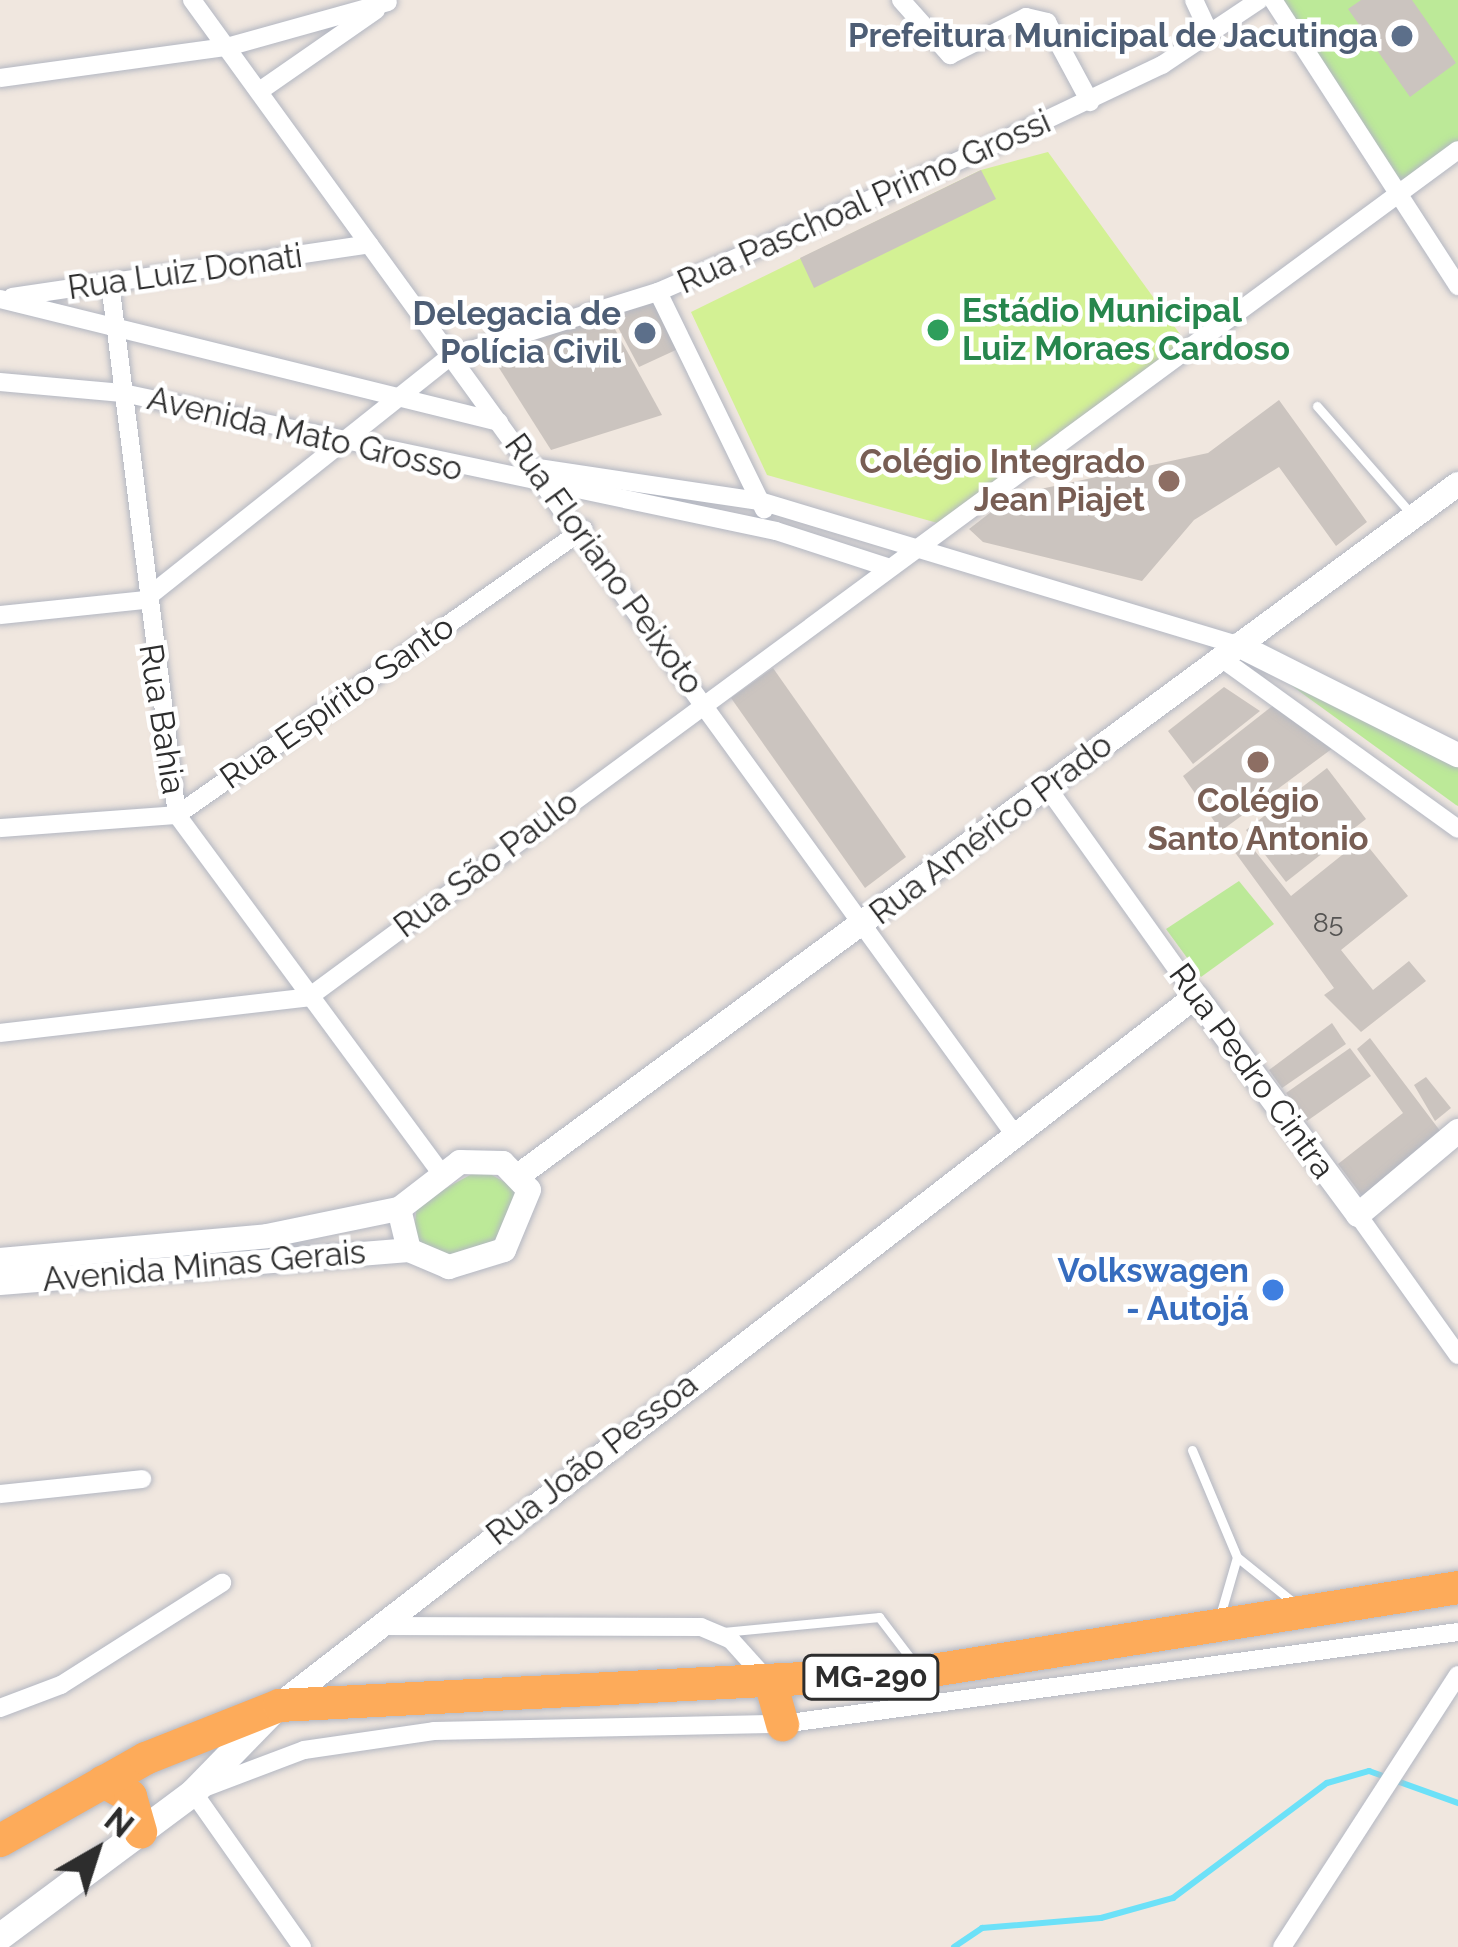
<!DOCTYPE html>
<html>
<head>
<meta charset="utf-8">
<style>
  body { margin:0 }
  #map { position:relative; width:1458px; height:1947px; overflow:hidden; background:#f0e7df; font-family:Raleway,sans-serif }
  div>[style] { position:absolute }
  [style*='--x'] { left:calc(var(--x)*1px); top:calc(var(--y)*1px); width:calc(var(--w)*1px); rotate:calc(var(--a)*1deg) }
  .green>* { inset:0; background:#bce998 }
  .pitch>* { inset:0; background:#d3f194 }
  .stream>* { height:6px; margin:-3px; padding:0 3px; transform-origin:3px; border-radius:3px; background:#6ce1f8 }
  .building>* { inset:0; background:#cbc4bf }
  .roads { filter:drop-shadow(0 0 3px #b3b7c2) drop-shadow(0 0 3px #b3b7c2) }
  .service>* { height:9px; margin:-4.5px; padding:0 4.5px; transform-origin:4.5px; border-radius:4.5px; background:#fff }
  .minor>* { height:18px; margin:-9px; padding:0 9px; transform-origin:9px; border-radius:9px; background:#fff }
  .tertiary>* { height:24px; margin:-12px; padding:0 12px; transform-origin:12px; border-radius:12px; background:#fff }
  .secondary>* { height:27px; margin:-13.5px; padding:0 13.5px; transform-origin:13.5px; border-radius:13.5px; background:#fff }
  .trunk>* { height:33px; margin:-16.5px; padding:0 16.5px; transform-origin:16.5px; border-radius:16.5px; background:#fdab5a }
  .dots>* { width:33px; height:33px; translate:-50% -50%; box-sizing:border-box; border:6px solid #fff; border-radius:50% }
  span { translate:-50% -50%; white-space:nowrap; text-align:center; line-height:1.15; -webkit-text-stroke:9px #fff; paint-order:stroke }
  .number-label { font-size:27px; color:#545352 }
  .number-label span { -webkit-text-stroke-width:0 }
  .shield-label span { padding:3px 9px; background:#fff; border:3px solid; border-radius:9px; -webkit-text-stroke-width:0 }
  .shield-label { font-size:30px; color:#2d2d2d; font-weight:700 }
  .service-label { font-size:33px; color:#4e5e75; font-weight:700 }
  .right { translate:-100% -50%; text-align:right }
  .street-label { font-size:33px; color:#2d2d2d }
  .leisure-label { font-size:33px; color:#27864d; font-weight:700 }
  .left { translate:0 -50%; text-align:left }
  .education-label { font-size:33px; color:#785e54; font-weight:700 }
  .shop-label { font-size:33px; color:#366cbe; font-weight:700 }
  .north { position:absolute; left:36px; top:1791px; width:120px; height:120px; -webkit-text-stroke:9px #fff; paint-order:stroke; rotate:39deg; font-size:33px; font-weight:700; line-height:48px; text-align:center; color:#2d2d2d }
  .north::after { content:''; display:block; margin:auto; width:42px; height:54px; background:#2d2d2d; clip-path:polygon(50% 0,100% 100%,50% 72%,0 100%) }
</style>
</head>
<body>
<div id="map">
  <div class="green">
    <div style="clip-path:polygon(1273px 0,1458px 0,1458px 150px,1398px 195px)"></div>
    <div style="clip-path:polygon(1248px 654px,1458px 749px,1458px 806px,1456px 805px)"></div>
    <div style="clip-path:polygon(1239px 881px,1274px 924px,1201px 977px,1166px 929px)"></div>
    <div style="clip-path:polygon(481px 1169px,517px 1189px,506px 1237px,452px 1262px,413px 1241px,417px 1204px)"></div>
  </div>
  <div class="pitch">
    <div style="clip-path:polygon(1048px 152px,1190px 348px,941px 524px,767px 475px,691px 312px,981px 170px)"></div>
  </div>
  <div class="stream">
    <div style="--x:954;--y:1947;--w:34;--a:-34"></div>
    <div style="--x:982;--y:1928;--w:119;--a:-4.8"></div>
    <div style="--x:1101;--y:1918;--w:75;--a:-15.5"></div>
    <div style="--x:1173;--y:1898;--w:192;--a:-36.8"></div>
    <div style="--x:1327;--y:1783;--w:44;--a:-15.9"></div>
    <div style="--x:1369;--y:1771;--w:95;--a:19.8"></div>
  </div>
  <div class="building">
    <div style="clip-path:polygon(1361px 0,1412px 0,1456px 63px,1410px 97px,1348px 9px)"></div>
    <div style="clip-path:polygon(981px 170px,996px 199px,814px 288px,800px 258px)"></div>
    <div style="clip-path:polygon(652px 300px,678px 349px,639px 367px,612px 316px)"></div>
    <div style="clip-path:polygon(605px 311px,662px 415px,551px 450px,487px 349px)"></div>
    <div style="clip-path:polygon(1279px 400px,1367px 522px,1336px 546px,1279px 467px,1194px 520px,1142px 581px,983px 542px,969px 529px,1013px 495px,1208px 453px)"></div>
    <div style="clip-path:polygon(773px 668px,906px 857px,865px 888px,731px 698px)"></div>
    <div style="clip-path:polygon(1224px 687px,1260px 711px,1193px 764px,1168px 731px)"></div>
    <div style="clip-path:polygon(1275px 704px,1333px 748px,1221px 831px,1183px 776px)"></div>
    <div style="clip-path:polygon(1327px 768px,1366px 819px,1286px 882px,1246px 830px)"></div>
    <div style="clip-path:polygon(1362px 839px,1408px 896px,1341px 950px,1373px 990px,1409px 961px,1426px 981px,1361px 1032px,1324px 995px,1334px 988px,1234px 851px,1247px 841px,1291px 896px)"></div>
    <div style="clip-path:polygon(1332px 1023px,1346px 1044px,1282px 1088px,1269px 1070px)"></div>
    <div style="clip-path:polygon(1370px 1038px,1441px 1132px,1362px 1196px,1338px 1164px,1403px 1113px,1357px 1049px)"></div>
    <div style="clip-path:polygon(1350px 1048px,1371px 1076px,1307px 1121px,1286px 1093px)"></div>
    <div style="clip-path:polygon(1426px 1077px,1451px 1108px,1435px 1121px,1414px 1085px)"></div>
  </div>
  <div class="roads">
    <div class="service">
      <div style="--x:1317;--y:406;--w:146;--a:48.9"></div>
      <div style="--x:1192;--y:1450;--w:116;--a:67.2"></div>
      <div style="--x:1237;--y:1557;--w:65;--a:106.2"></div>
      <div style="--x:1237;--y:1557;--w:73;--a:38.9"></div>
      <div style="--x:723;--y:1632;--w:157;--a:-5.5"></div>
      <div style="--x:879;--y:1617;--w:58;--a:52.7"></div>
    </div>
    <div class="minor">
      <div style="--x:192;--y:0;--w:1397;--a:54.06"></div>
      <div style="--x:901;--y:0;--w:74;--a:48.3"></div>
      <div style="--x:950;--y:55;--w:85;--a:-26.6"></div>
      <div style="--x:1026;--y:17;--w:22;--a:13"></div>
      <div style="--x:1047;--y:22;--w:91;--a:61.7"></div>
      <div style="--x:1194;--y:0;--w:38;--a:65"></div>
      <div style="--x:1273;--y:0;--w:341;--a:57.1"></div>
      <div style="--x:0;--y:78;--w:229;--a:-7.8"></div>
      <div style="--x:227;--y:47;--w:167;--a:-15.6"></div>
      <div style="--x:261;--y:90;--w:140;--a:-34.8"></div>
      <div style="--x:110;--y:283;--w:536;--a:82.82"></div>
      <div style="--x:177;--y:815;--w:440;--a:53.6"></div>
      <div style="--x:658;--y:292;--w:242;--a:64"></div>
      <div style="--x:12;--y:297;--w:361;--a:-8.4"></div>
      <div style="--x:0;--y:299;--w:514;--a:13.85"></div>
      <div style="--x:0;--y:382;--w:123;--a:5.1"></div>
      <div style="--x:123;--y:393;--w:667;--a:11.93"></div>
      <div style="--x:776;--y:531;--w:117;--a:18"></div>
      <div style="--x:538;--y:468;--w:224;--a:8.5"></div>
      <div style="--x:760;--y:501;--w:499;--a:16.8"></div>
      <div style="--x:0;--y:615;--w:145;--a:-5.9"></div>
      <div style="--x:144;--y:600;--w:390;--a:-38.5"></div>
      <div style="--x:449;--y:357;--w:219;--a:-17.3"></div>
      <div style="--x:658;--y:292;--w:359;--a:-23.6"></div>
      <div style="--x:987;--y:148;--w:194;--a:-25.4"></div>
      <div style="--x:1162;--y:65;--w:117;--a:-33.8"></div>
      <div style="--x:1221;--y:658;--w:292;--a:35.8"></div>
      <div style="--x:1047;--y:787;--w:257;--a:54.5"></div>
      <div style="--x:0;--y:828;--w:177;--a:-4.2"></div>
      <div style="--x:177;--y:815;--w:497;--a:-35.1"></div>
      <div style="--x:0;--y:1033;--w:311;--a:-6.6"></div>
      <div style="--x:309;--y:997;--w:1427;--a:-36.4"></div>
      <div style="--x:1358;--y:1215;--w:172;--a:54.5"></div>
      <div style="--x:0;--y:1494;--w:143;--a:-6"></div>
      <div style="--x:379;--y:1626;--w:322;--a:0.2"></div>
      <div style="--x:701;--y:1627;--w:33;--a:23"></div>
      <div style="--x:731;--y:1640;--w:54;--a:48"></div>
      <div style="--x:0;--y:1708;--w:65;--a:-20.7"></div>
      <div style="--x:61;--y:1685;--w:191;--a:-32.4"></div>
      <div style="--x:302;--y:1947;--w:189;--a:-125.1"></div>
      <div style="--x:193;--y:1792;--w:119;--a:-20.7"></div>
      <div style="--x:304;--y:1750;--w:131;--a:-8.3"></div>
      <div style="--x:434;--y:1731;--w:348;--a:-1.2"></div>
      <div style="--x:782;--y:1724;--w:682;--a:-7.75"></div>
      <div style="--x:1282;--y:1947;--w:324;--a:-57.1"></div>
    </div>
    <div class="tertiary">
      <div style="--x:1238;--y:645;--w:246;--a:26.6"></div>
      <div style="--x:460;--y:1162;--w:43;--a:1.3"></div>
      <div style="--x:503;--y:1163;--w:37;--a:46"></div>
      <div style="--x:529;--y:1190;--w:65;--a:112.6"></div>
      <div style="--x:504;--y:1250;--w:58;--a:162.8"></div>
      <div style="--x:449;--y:1267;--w:43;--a:-157"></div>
      <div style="--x:409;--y:1250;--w:42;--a:-103.7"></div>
      <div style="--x:399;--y:1209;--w:77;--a:-37.6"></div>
      <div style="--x:522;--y:1173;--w:1162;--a:-36.36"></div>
      <div style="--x:0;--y:1260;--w:268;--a:-5.1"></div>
      <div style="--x:267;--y:1236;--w:135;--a:-11.6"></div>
      <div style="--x:0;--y:1283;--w:410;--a:-4.6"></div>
      <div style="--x:279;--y:1705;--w:1159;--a:-37.71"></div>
      <div style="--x:1196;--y:996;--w:272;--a:53.5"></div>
      <div style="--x:1358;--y:1215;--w:131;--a:-40"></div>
    </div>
    <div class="secondary">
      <div style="--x:0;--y:1936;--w:241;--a:-36.7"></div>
      <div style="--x:193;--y:1792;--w:115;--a:-45.7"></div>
    </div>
    <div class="trunk">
      <div style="--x:771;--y:1685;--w:41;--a:74.2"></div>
      <div style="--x:103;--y:1781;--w:31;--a:29"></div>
      <div style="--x:130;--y:1796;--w:37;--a:74"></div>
      <div style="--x:0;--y:1840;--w:167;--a:-29.5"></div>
      <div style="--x:145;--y:1758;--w:144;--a:-21.6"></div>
      <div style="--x:279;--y:1705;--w:641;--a:-2.95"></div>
      <div style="--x:919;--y:1672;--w:546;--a:-8.96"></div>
    </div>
  </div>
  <div class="dots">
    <div style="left:1402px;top:36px;background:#5c6f8a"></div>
    <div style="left:938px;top:330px;background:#2e9e5b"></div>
    <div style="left:645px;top:333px;background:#5c6f8a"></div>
    <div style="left:1169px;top:481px;background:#8d6e63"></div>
    <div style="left:1258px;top:762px;background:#8d6e63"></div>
    <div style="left:1273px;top:1290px;background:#3f7fe0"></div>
  </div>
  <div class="number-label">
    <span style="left:1328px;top:923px">85</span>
  </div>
  <div class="shield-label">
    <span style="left:871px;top:1677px">MG-290</span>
  </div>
  <div class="service-label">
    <span class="right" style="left:1378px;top:36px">Prefeitura Municipal de Jacutinga</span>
    <span class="right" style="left:621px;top:333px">Delegacia de<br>Polícia Civil</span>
  </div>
  <div class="street-label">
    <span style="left:864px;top:202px;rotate:-24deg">Rua Paschoal Primo Grossi</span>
    <span style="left:185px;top:272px;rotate:-8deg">Rua Luiz Donati</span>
    <span style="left:305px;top:434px;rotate:13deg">Avenida Mato Grosso</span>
    <span style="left:604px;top:564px;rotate:54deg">Rua Floriano Peixoto</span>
    <span style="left:337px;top:702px;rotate:-35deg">Rua Espírito Santo</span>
    <span style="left:162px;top:719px;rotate:81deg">Rua Bahia</span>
    <span style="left:991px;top:829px;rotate:-37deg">Rua Américo Prado</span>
    <span style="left:486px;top:864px;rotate:-37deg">Rua São Paulo</span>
    <span style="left:1252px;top:1071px;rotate:54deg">Rua Pedro Cintra</span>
    <span style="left:204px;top:1266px;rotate:-5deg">Avenida Minas Gerais</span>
    <span style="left:592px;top:1459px;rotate:-38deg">Rua João Pessoa</span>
  </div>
  <div class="leisure-label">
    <span class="left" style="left:962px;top:330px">Estádio Municipal<br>Luiz Moraes Cardoso</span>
  </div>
  <div class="education-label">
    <span class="right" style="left:1145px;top:481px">Colégio Integrado<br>Jean Piajet</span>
    <span style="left:1258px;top:820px">Colégio<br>Santo Antonio</span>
  </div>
  <div class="shop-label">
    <span class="right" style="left:1249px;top:1290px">Volkswagen<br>- Autojá</span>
  </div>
  <div class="north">N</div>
</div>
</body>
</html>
